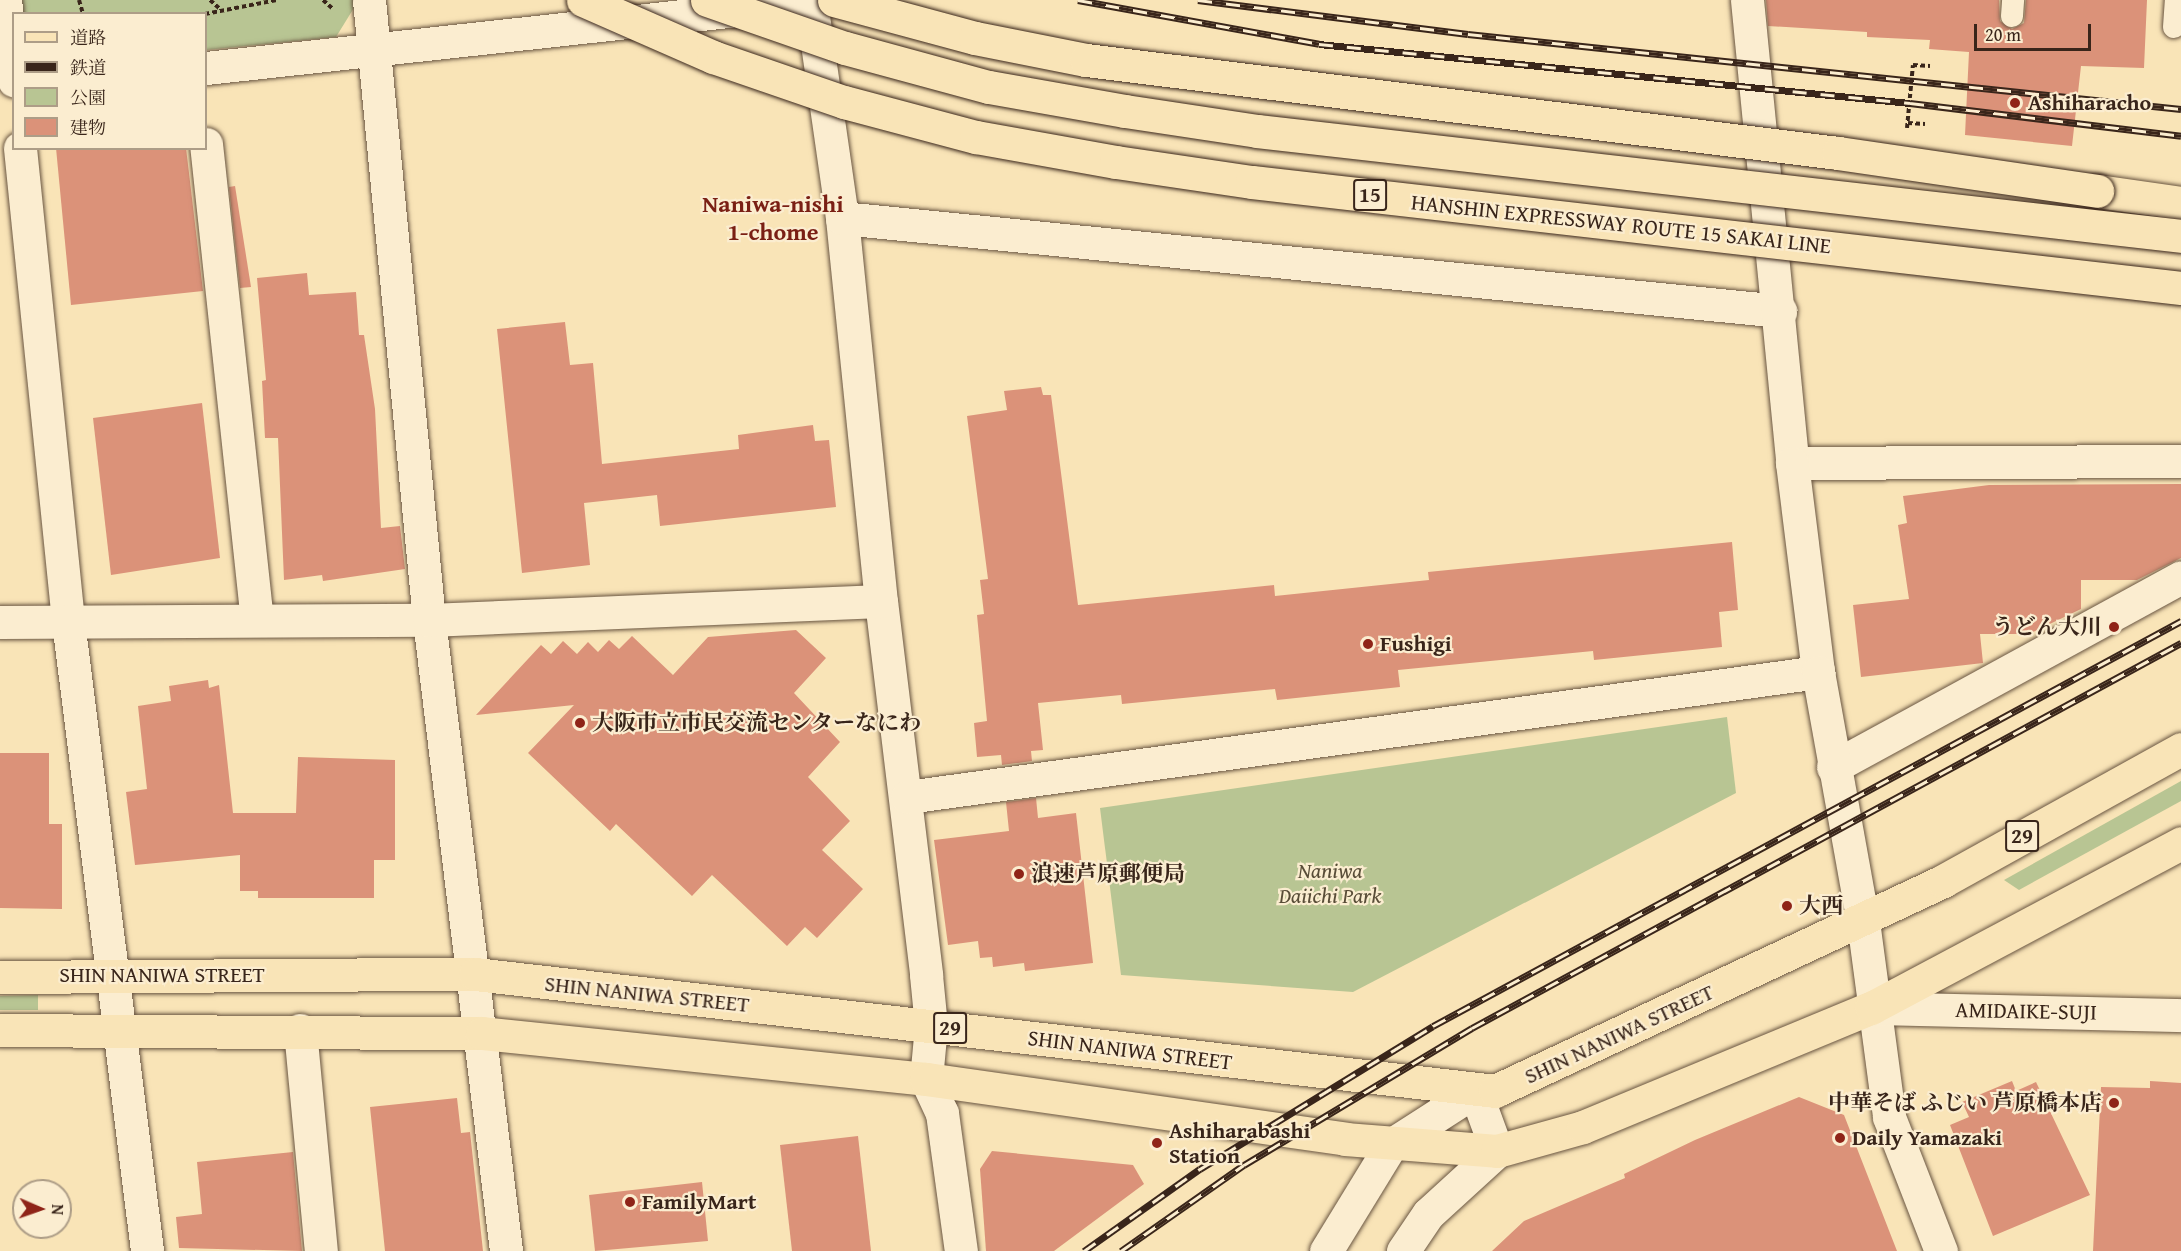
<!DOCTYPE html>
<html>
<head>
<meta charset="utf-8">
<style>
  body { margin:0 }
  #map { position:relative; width:2181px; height:1251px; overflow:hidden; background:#f9e4b7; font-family:"Gentium Book Plus","Noto Serif JP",serif }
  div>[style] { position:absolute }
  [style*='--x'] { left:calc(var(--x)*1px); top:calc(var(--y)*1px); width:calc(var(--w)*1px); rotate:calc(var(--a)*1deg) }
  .green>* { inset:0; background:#b8c593 }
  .building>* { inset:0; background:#db9279 }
  .path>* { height:4px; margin-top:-2px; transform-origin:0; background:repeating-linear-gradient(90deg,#39251a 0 4.5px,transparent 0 7.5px) }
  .roads { filter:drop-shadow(0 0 2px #695541) drop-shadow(0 0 2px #695541) }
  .lane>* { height:22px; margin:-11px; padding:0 11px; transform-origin:11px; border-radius:11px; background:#fbedd0 }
  .street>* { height:33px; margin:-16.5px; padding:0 16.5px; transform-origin:16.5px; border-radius:16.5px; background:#fbedd0 }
  .secondary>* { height:33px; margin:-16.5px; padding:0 16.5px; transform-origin:16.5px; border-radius:16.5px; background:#fbedd0 }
  .primary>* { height:33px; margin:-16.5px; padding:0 16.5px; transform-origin:16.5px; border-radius:16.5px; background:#f9e4b7 }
  .highway>* { height:33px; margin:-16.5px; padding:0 16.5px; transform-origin:16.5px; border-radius:16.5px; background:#f9e4b7 }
  .rail>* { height:7px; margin-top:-3.5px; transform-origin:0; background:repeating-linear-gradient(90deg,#fbedd0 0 14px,#39251a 0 28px); box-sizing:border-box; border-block:2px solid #39251a }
  .bridges { filter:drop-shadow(0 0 2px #39251a) drop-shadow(0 0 2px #39251a) }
  .highway-bridge>* { height:33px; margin:-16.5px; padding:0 16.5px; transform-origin:16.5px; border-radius:16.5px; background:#f9e4b7 }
  .dots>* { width:16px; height:16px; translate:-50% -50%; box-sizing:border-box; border:3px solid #fbedd0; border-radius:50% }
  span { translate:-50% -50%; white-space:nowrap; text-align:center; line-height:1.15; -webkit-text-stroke:4.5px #fbedd0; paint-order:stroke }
  .shield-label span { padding:2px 4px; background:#fbedd0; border:2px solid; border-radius:4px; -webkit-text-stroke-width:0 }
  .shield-label { font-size:21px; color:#39251a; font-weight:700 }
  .poi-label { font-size:22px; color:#39251a; font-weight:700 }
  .left { translate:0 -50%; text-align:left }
  .right { translate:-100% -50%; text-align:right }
  .street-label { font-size:22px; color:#39251a }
  .park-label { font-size:22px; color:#594d38; font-style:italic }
  .neighbourhood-label { font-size:24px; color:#7a1f14; font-weight:700 }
  .legend { position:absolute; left:12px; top:12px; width:195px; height:138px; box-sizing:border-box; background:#fbedd0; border:2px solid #ad9d87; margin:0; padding:8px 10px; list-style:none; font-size:18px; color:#39251a }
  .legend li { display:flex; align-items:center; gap:12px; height:30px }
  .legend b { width:30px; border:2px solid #ad9d87 }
  .north { position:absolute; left:12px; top:1179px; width:60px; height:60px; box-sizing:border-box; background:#fbedd0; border:2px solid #ad9d87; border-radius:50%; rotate:92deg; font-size:16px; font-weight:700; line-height:24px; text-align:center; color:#39251a }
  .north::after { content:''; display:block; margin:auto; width:21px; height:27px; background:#8f2418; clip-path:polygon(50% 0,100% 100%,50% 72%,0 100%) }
  .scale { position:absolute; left:1974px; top:24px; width:117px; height:27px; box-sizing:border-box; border:3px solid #39251a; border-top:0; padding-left:8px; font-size:18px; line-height:21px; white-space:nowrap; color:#39251a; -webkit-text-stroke:4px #fbedd0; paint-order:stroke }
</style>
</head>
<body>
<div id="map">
  <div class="green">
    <div style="clip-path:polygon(22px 0,356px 0,357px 3px,336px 37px,206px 50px,206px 14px,23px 13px)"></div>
    <div style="clip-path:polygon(1727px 717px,1736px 793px,1353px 992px,1121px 975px,1100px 808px)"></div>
    <div style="clip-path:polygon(2181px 781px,2181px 801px,2019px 890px,2004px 880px)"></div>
    <div style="clip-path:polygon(38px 995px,38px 1010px,0 1010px,0 996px)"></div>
  </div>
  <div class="building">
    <div style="clip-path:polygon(1766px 0,1999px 0,2000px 21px,2012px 29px,2024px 23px,2026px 0,2147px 0,2144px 68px,2081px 66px,2072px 146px,1965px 135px,1969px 52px,1929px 49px,1930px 40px,1867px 37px,1867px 32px,1768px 26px)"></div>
    <div style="clip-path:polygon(56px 148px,186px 148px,203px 291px,71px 305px)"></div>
    <div style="clip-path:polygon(235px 186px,251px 287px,240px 288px,229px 187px)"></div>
    <div style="clip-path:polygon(307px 273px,309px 295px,356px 292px,359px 335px,364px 335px,375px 409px,381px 528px,400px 526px,405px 569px,323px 581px,322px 575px,284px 580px,278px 438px,265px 438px,262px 381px,266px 380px,257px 278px)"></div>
    <div style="clip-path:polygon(565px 322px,570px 365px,593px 363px,602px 464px,739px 449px,738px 435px,813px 425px,815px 441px,829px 440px,836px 507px,660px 526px,657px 495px,584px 503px,590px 565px,522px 573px,497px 329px)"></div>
    <div style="clip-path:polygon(1041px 387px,1043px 395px,1051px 395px,1078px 605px,1274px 585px,1275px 596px,1429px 580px,1428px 572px,1732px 542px,1738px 610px,1719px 612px,1722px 647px,1594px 660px,1593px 651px,1398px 670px,1400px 687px,1277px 700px,1275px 689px,1122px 704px,1121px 695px,1038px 703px,1043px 750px,1031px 751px,1032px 761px,1002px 765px,1001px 755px,977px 757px,974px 723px,987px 721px,977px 615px,984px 614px,980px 580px,988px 579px,967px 416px,1007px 410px,1004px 391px)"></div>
    <div style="clip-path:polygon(202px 403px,220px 558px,111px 575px,93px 418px)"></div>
    <div style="clip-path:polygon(2181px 484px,2181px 558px,2137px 580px,2081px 580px,2081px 609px,2029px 634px,1980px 634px,1983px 663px,1861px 677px,1853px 605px,1909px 599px,1898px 525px,1907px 523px,1903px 496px,1989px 485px)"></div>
    <div style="clip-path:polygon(796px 630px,826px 658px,794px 693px,840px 742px,808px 777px,850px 821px,822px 850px,863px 889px,817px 938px,805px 927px,787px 946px,712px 875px,692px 896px,616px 824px,610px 831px,528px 753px,574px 705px,476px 715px,541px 645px,551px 654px,563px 641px,577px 654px,588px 642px,598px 652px,609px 640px,619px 649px,632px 636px,673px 675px,708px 637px)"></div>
    <div style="clip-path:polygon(208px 680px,209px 688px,219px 685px,233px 813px,296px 813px,298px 757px,395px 760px,395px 860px,374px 860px,374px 898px,258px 898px,258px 891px,240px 891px,240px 855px,135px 865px,126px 792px,147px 789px,138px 706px,171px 701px,169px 686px)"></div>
    <div style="clip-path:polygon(0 753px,49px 753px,49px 824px,62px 824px,62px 909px,0 908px)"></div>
    <div style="clip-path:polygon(1036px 798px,1038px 818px,1076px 813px,1093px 963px,1025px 971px,1024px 963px,993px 967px,992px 957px,980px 958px,978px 941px,948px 945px,934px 840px,1009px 831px,1006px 802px)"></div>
    <div style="clip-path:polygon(2012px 1081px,2016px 1091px,2036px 1082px,2090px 1195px,1993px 1236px,1950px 1125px,1969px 1117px,1962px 1102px)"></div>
    <div style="clip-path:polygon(2150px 1081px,2181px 1083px,2181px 1251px,2093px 1251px,2101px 1087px,2150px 1088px)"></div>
    <div style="clip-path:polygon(1799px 1097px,1844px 1115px,1897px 1251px,1492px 1251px,1524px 1221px,1625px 1178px,1624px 1174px,1695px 1140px)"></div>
    <div style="clip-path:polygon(457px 1098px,461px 1133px,470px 1132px,483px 1251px,385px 1251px,370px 1107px)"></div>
    <div style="clip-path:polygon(858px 1136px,871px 1251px,792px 1251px,780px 1145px)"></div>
    <div style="clip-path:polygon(992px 1151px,1133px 1165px,1144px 1184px,1054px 1251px,986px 1251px,980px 1169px)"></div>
    <div style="clip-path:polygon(293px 1152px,302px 1251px,179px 1248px,176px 1217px,202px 1214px,197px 1162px)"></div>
    <div style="clip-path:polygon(702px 1182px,708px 1241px,595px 1251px,589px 1195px)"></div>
  </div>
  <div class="path">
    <div style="--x:79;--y:0;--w:15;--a:74"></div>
    <div style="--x:210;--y:0;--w:15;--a:42"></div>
    <div style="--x:323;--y:0;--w:12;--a:42"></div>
    <div style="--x:205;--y:14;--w:73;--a:-11"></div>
    <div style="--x:1908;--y:123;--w:17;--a:3"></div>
    <div style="--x:1907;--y:128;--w:63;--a:-84.6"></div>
    <div style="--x:1913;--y:65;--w:17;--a:3"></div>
  </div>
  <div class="roads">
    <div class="lane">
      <div style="--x:2012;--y:16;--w:16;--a:-86"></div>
      <div style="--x:2174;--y:27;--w:27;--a:-86"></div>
    </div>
    <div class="street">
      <div style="--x:5;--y:0;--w:81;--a:83.6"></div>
      <div style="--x:369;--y:0;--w:623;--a:84.47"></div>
      <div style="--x:429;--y:620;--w:636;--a:83.04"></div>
      <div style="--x:206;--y:68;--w:609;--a:-6.23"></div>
      <div style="--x:811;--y:2;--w:218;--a:81.8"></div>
      <div style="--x:842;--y:218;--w:385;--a:84.2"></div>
      <div style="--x:881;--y:601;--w:377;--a:83.1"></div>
      <div style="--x:926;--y:975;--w:51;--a:84.4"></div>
      <div style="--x:931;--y:1026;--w:53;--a:95.4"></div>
      <div style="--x:926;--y:1079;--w:38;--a:65"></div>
      <div style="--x:942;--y:1113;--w:139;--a:82.2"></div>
      <div style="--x:206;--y:144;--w:478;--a:83.9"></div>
      <div style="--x:20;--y:148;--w:475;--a:84.2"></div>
      <div style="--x:68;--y:621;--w:635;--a:82.85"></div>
      <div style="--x:842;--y:218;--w:943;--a:5.66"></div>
      <div style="--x:1792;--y:463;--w:389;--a:-0.3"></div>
      <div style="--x:0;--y:622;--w:429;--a:-0.3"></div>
      <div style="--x:429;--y:620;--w:452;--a:-2.4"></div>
      <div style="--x:1833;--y:767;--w:396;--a:-28.6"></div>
      <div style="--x:907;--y:797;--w:920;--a:-7.81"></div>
      <div style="--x:300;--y:1030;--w:222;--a:84.6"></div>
    </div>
    <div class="secondary">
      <div style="--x:1747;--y:0;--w:465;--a:84.4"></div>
      <div style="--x:1792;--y:463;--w:211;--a:82.9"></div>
      <div style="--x:1818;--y:672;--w:253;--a:79.8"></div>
      <div style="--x:1863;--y:921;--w:198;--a:82.4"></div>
      <div style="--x:1889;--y:1117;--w:144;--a:68.8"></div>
      <div style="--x:1871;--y:1008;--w:310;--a:1.3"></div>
      <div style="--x:1326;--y:1251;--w:124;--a:-58.5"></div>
      <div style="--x:1391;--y:1145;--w:100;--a:-32.7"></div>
      <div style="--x:1475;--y:1091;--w:64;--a:69.9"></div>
      <div style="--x:1497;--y:1151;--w:93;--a:137.6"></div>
      <div style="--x:1428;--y:1214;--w:45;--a:124"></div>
    </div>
    <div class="primary">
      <div style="--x:0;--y:977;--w:475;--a:-0.4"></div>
      <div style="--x:475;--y:974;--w:1027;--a:6.54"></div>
      <div style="--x:1495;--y:1091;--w:495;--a:-25.1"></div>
      <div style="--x:1943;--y:881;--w:272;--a:-29"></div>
      <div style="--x:0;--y:1030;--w:482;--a:0.4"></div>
      <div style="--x:482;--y:1033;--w:446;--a:5.9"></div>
      <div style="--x:926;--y:1079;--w:423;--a:8.1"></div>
      <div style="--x:1345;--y:1139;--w:152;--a:4.5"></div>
      <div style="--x:1497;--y:1151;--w:89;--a:-15.6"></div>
      <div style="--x:1583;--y:1127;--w:312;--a:-22.5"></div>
      <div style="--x:1871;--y:1008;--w:351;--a:-28"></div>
    </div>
    <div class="highway">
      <div style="--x:2097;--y:191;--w:85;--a:8.1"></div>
    </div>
  </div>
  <div class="rail">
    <div style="--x:1078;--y:0;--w:245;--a:10.3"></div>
    <div style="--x:1319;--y:44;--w:594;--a:5.7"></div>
    <div style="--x:1910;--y:103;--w:273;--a:6.9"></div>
    <div style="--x:1198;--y:0;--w:272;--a:7.2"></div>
    <div style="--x:1468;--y:34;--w:717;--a:6"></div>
    <div style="--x:1084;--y:1251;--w:142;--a:-35.3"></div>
    <div style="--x:1200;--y:1169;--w:273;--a:-31.5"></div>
    <div style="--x:1433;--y:1026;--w:851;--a:-28.43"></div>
    <div style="--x:1121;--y:1251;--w:150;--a:-35"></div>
    <div style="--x:1244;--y:1165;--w:266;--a:-31"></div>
    <div style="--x:1472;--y:1028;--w:807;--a:-28.5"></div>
  </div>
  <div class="bridges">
    <div class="highway-bridge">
      <div style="--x:583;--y:0;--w:142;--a:23.7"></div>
      <div style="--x:713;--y:57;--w:139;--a:19"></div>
      <div style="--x:844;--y:102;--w:137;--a:14.9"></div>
      <div style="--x:976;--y:137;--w:142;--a:10.1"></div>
      <div style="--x:1116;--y:162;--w:137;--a:8.4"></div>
      <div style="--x:1252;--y:182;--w:935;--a:6.51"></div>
      <div style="--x:707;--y:0;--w:146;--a:19.2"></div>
      <div style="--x:845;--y:48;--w:149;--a:15.2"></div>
      <div style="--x:989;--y:87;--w:138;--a:10"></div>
      <div style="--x:1125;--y:111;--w:134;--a:8.6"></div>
      <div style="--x:1257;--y:131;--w:930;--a:6.48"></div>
      <div style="--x:834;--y:0;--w:146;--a:15.1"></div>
      <div style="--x:975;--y:38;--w:113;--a:11.2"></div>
      <div style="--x:1086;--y:60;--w:758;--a:7.05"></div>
      <div style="--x:1838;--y:153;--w:262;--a:8.3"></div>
    </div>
  </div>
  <div class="dots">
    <div style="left:2015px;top:103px;background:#8f2418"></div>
    <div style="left:2114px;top:627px;background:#8f2418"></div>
    <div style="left:1368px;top:644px;background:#8f2418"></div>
    <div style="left:580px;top:723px;background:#8f2418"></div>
    <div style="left:1019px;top:874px;background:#8f2418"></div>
    <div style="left:1787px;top:906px;background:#8f2418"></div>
    <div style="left:2114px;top:1103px;background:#8f2418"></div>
    <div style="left:1840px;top:1138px;background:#8f2418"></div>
    <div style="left:1157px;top:1143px;background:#8f2418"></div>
    <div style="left:630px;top:1202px;background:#8f2418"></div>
  </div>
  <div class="shield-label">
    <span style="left:1370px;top:195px">15</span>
    <span style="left:2022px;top:836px">29</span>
    <span style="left:950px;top:1028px">29</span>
  </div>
  <div class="poi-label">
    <span class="left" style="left:2028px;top:103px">Ashiharacho</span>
    <span class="right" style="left:2102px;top:627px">うどん大川</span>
    <span class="left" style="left:1380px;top:644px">Fushigi</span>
    <span class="left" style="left:592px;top:723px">大阪市立市民交流センターなにわ</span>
    <span class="left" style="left:1031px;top:874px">浪速芦原郵便局</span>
    <span class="left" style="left:1799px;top:906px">大西</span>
    <span class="right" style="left:2102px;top:1103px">中華そば ふじい 芦原橋本店</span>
    <span class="left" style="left:1169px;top:1143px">Ashiharabashi<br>Station</span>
    <span class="left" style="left:1852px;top:1138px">Daily Yamazaki</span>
    <span class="left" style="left:642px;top:1202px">FamilyMart</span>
  </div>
  <div class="street-label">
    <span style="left:1621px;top:224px;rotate:6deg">HANSHIN EXPRESSWAY ROUTE 15 SAKAI LINE</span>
    <span style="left:162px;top:975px">SHIN NANIWA STREET</span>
    <span style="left:647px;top:994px;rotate:6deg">SHIN NANIWA STREET</span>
    <span style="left:2026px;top:1011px;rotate:1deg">AMIDAIKE-SUJI</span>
    <span style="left:1619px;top:1034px;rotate:-25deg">SHIN NANIWA STREET</span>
    <span style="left:1130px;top:1050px;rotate:7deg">SHIN NANIWA STREET</span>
  </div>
  <div class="park-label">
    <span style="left:1330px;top:883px">Naniwa<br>Daiichi Park</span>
  </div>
  <div class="neighbourhood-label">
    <span style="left:773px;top:218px">Naniwa-nishi<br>1-chome</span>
  </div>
  <ul class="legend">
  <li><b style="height:8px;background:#f9e4b7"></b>道路</li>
  <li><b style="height:8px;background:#39251a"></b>鉄道</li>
  <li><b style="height:16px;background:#b8c593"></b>公園</li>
  <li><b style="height:16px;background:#db9279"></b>建物</li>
  </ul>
  <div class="north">N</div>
  <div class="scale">20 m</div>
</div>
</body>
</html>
